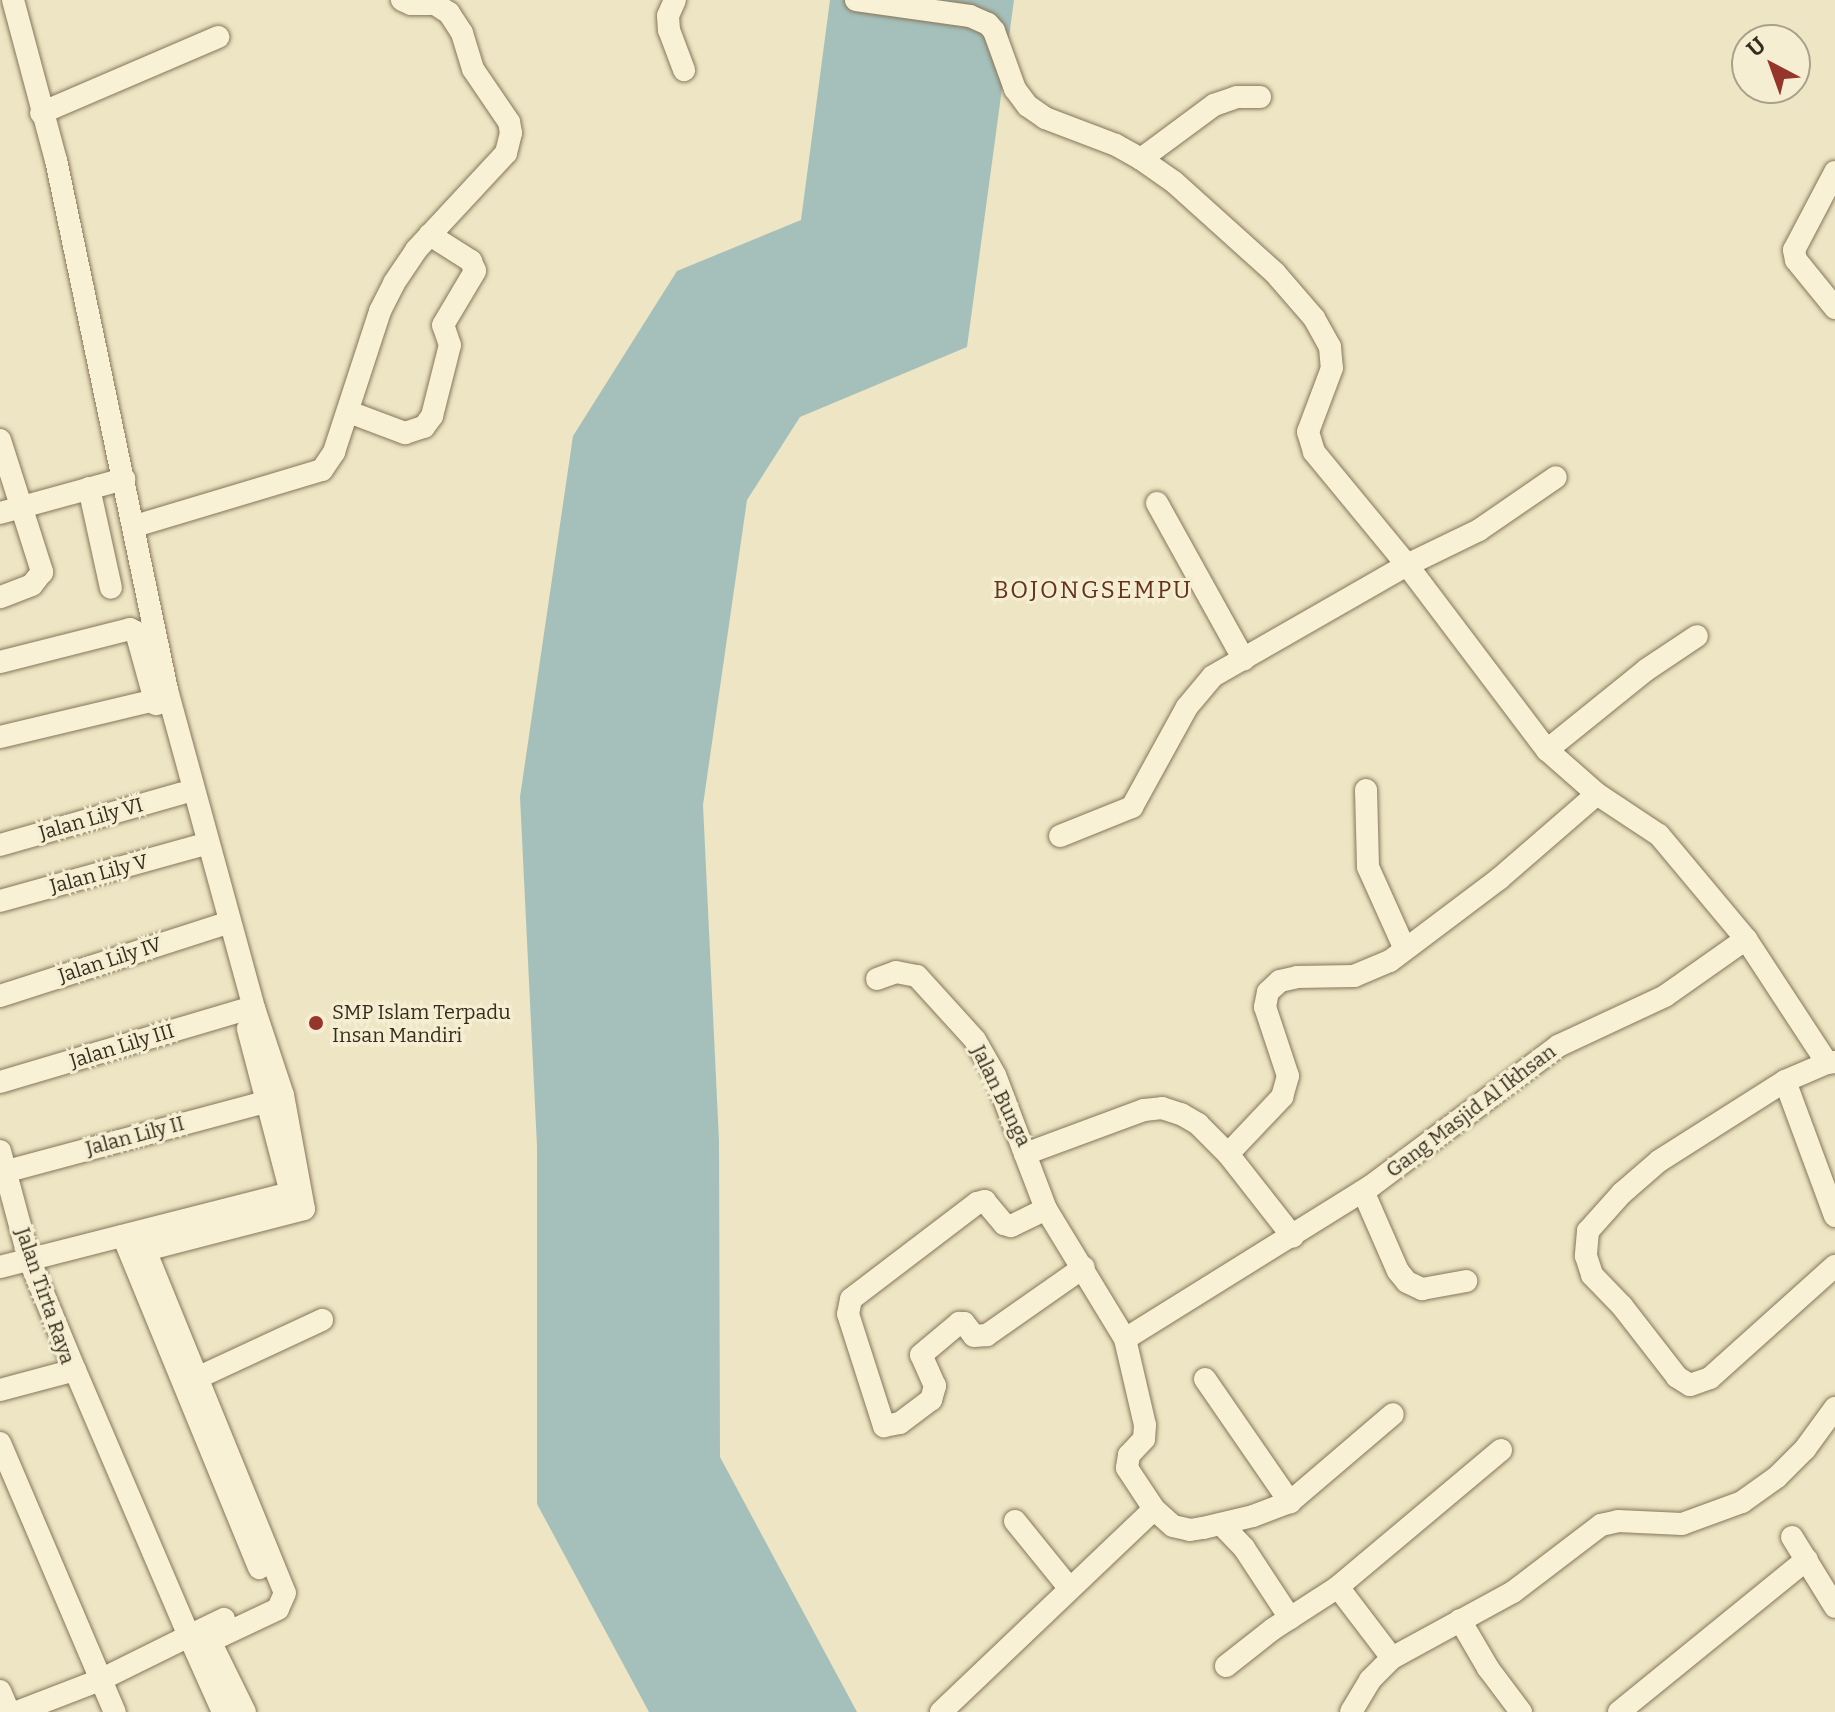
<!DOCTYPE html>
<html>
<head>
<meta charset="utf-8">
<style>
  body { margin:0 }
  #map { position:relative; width:1835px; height:1712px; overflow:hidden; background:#ede5c3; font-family:Bitter,serif }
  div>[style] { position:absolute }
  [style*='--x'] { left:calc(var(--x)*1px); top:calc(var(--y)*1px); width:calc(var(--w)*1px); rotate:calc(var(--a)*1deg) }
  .water>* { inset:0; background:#a5c0bb }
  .roads { filter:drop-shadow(0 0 2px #87765a) drop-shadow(0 0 2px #87765a) }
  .street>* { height:22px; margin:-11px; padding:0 11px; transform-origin:11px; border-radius:11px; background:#f8f1d6 }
  .dots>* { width:22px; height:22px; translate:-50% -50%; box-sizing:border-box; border:4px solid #f5eed2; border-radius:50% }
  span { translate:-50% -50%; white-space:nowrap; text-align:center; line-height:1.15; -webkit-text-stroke:6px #f5eed2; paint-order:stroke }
  .street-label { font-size:20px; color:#372d1e }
  .poi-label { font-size:20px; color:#372d1e }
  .left { translate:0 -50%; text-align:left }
  .quarter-label { font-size:24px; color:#63331e; letter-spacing:2px }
  .north { position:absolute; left:1731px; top:24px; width:80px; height:80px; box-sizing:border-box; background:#f5eed2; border:2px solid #a9a18a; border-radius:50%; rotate:319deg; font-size:22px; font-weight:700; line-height:32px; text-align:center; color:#372d1e }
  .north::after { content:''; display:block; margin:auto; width:28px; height:36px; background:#95352b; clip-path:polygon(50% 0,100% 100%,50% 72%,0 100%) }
</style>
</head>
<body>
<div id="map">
  <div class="water">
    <div style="clip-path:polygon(830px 0,1014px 0,967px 347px,800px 417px,747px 500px,703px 805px,719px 1141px,720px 1457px,857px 1712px,649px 1712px,537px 1504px,537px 1146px,520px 797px,573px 436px,677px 271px,801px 220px)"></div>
  </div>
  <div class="roads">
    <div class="street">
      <div style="--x:13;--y:0;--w:166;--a:75"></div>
      <div style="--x:56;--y:160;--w:541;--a:78.17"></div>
      <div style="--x:167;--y:690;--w:330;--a:74.7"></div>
      <div style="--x:254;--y:1008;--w:92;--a:71.6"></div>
      <div style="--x:283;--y:1095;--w:116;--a:79.6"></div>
      <div style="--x:304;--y:1209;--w:164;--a:165.5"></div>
      <div style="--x:145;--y:1250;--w:370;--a:67.8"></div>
      <div style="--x:285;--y:1593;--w:17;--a:114"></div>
      <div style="--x:278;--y:1609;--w:75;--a:154.8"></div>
      <div style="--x:210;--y:1641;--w:79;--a:63.8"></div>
      <div style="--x:675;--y:0;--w:17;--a:114"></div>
      <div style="--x:668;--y:16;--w:14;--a:86"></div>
      <div style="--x:669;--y:30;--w:43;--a:69.4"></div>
      <div style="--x:856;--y:0;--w:115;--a:8"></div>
      <div style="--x:970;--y:16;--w:20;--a:24"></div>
      <div style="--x:988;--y:24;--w:9;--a:49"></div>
      <div style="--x:994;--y:31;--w:62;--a:70.1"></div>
      <div style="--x:1015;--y:89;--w:21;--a:53"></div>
      <div style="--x:1028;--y:106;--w:21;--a:35"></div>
      <div style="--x:1045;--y:118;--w:76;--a:20.8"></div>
      <div style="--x:1116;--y:145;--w:29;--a:29"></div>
      <div style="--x:1141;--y:159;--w:40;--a:34.9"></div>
      <div style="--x:1174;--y:182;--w:136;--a:42"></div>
      <div style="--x:1275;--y:273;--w:60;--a:49.1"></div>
      <div style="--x:1314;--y:318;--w:33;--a:61"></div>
      <div style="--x:1330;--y:347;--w:21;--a:85"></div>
      <div style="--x:1332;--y:368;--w:68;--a:110.6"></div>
      <div style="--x:1308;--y:432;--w:21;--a:73"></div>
      <div style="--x:1314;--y:452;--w:146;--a:50.5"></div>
      <div style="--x:1407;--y:565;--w:232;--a:52.9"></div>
      <div style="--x:1547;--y:750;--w:67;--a:41.3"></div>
      <div style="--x:1597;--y:794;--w:74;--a:33.5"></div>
      <div style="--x:1659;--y:835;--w:136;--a:50.1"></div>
      <div style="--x:1746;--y:939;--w:148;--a:56.8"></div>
      <div style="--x:1827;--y:1063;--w:8;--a:-7"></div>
      <div style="--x:41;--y:113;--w:193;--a:-23.2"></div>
      <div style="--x:1141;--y:159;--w:91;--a:-36.5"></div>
      <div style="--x:1214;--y:105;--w:24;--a:-19"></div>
      <div style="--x:1237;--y:97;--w:23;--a:0"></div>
      <div style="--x:1835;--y:172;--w:88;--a:117.7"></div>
      <div style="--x:1794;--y:250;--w:10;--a:79"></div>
      <div style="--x:1796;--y:260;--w:62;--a:50.9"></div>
      <div style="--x:349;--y:412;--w:60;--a:20.6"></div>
      <div style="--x:405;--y:433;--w:20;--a:-18"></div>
      <div style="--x:424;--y:427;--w:14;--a:-54"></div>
      <div style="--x:432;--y:416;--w:73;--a:-75.8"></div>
      <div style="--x:450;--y:345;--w:21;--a:-109"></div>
      <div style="--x:443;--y:325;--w:63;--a:-59.3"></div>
      <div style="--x:475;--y:271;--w:11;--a:-112"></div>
      <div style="--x:471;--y:261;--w:49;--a:-147.6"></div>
      <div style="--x:0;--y:440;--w:139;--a:72.3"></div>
      <div style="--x:42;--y:572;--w:16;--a:128"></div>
      <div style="--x:32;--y:585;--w:34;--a:159"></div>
      <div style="--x:89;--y:488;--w:102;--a:77.6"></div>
      <div style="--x:1157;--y:503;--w:179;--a:61"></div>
      <div style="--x:0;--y:513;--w:129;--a:-15.3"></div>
      <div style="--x:135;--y:526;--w:195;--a:-16.7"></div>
      <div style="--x:322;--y:470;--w:22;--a:-56"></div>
      <div style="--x:334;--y:452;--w:148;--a:-71.9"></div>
      <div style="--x:380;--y:311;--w:31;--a:-63"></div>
      <div style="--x:394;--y:283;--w:40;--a:-56"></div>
      <div style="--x:416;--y:250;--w:132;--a:-47.1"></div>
      <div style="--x:506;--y:153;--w:21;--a:-76"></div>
      <div style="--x:511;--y:133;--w:11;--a:-100"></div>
      <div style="--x:509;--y:122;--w:64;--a:-124.2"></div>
      <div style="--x:473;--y:69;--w:38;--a:-107"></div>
      <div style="--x:462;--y:33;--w:24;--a:-123"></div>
      <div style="--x:449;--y:13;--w:17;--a:-147"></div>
      <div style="--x:435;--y:4;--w:24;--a:180"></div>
      <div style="--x:411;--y:4;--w:10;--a:-156"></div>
      <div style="--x:0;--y:662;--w:134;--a:-14.2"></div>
      <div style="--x:130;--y:629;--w:7;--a:27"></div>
      <div style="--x:136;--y:632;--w:75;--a:74.5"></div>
      <div style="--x:0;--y:737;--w:159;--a:-13.4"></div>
      <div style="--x:1547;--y:750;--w:127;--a:-38.9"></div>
      <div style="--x:1646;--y:670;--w:61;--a:-33.7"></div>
      <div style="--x:1366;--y:790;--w:77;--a:88.5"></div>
      <div style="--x:1368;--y:867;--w:88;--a:65.8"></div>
      <div style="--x:1060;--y:836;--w:78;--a:-21.9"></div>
      <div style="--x:1132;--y:807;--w:114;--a:-61.2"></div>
      <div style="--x:1187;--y:707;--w:40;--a:-50"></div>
      <div style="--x:1213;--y:676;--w:224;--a:-29.8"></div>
      <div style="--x:1407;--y:565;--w:80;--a:-25.9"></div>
      <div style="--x:1479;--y:530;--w:93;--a:-34.5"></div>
      <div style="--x:0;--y:845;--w:189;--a:-15.9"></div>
      <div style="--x:0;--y:901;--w:205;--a:-15.5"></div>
      <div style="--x:877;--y:979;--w:20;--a:-20"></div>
      <div style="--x:896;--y:972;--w:21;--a:11"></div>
      <div style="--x:917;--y:976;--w:86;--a:47.8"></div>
      <div style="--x:975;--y:1040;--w:40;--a:60.3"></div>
      <div style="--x:995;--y:1075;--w:85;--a:69.2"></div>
      <div style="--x:1025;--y:1154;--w:127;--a:-20.3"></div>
      <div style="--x:1144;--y:1110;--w:18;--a:-6"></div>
      <div style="--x:1162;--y:1108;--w:20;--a:18"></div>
      <div style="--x:1181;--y:1114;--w:20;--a:30"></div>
      <div style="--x:1198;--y:1124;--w:42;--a:45"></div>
      <div style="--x:1228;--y:1154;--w:105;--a:51.9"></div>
      <div style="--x:0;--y:996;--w:232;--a:-17.8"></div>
      <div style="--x:1827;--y:1063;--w:46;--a:156.8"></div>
      <div style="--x:1785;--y:1081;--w:149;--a:147.6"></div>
      <div style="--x:1659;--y:1161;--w:49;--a:139.1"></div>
      <div style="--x:1622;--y:1193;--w:51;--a:131.8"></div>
      <div style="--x:1588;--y:1231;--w:25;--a:95"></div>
      <div style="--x:1586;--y:1256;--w:20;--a:72"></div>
      <div style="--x:1592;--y:1275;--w:43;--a:45.9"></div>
      <div style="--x:1622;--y:1306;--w:90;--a:52.2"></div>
      <div style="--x:1677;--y:1377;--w:15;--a:32"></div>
      <div style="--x:1690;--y:1385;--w:21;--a:-19"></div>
      <div style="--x:1710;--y:1378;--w:168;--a:-41.9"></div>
      <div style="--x:1785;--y:1081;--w:144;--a:69.7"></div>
      <div style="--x:0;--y:1082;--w:253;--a:-16.5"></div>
      <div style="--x:0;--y:1151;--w:112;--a:75"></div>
      <div style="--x:29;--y:1259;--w:120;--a:67.5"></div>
      <div style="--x:75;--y:1370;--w:78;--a:165.1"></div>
      <div style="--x:1025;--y:1154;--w:59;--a:69.1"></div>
      <div style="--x:1046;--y:1209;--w:152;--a:58.7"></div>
      <div style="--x:1125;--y:1339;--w:88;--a:76.9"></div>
      <div style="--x:1145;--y:1425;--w:14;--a:94"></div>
      <div style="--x:1144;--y:1439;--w:22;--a:133"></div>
      <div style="--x:1129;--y:1455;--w:13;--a:99"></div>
      <div style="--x:1127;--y:1468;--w:49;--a:56.6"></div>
      <div style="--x:1154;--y:1509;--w:25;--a:42"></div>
      <div style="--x:1173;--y:1526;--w:17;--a:13"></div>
      <div style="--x:1190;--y:1530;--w:13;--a:-9"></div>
      <div style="--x:1203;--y:1528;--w:51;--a:-13.5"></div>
      <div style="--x:1253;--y:1516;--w:40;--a:-21"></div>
      <div style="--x:1290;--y:1502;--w:135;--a:-40.5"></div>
      <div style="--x:1228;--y:1154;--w:79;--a:-46.5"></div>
      <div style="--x:1282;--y:1097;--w:22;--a:-74"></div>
      <div style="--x:1288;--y:1076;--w:73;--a:-108.4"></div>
      <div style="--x:1265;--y:1007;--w:15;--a:-79"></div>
      <div style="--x:1268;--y:992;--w:16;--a:-43"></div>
      <div style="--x:1280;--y:981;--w:17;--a:-13"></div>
      <div style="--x:1297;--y:977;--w:57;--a:-1"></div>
      <div style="--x:1354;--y:976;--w:39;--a:-23"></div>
      <div style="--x:1390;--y:961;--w:138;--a:-37"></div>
      <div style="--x:1500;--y:878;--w:128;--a:-40.9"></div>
      <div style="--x:0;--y:1173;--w:274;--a:-15"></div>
      <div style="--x:1363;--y:1191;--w:87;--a:66.4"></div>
      <div style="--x:1398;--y:1271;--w:14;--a:51"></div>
      <div style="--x:1407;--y:1282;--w:17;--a:25"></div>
      <div style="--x:1422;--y:1289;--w:45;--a:-10.3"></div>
      <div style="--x:1046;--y:1209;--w:39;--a:154"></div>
      <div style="--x:1011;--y:1226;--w:7;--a:-164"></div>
      <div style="--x:1004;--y:1224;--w:30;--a:-130"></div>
      <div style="--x:985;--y:1201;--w:8;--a:166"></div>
      <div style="--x:977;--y:1203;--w:158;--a:142.7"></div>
      <div style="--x:851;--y:1299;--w:15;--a:101"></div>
      <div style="--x:848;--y:1314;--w:118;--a:72.2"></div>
      <div style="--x:884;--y:1426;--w:16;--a:-11"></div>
      <div style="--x:900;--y:1423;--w:39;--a:-37"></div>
      <div style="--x:931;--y:1400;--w:15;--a:-74"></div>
      <div style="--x:935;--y:1386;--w:34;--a:-114"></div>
      <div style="--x:921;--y:1355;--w:50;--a:-40.1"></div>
      <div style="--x:959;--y:1323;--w:5;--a:0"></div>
      <div style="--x:964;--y:1323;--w:16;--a:52"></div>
      <div style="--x:974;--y:1336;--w:13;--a:-4"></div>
      <div style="--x:987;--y:1335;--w:118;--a:-35"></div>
      <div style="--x:123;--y:1236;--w:359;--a:67.7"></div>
      <div style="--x:0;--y:1267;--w:300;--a:-14.3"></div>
      <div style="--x:291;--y:1193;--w:170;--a:-104.7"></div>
      <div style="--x:1125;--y:1339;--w:290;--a:-31.9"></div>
      <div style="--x:1371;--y:1186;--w:234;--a:-36.8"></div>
      <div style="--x:1558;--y:1046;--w:118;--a:-25"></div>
      <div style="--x:1665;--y:996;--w:99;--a:-35.1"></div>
      <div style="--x:197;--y:1378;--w:138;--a:-24.9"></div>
      <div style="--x:1205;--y:1379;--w:150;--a:55.4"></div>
      <div style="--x:0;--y:1443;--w:293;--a:66.9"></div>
      <div style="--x:1501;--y:1450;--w:213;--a:140"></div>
      <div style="--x:1338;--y:1587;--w:89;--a:52.7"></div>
      <div style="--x:1392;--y:1658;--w:138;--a:-28.6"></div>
      <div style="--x:1513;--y:1592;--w:111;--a:-37.3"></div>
      <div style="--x:1601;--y:1525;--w:17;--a:-13"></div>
      <div style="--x:1618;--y:1521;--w:64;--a:2.7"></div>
      <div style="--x:1682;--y:1524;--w:64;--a:-20.1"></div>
      <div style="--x:1742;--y:1502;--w:43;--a:-35.5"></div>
      <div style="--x:1777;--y:1477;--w:40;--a:-45"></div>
      <div style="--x:1805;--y:1449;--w:51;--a:-53.8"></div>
      <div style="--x:1015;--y:1521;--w:87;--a:51"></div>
      <div style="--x:1221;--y:1524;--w:33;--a:46"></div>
      <div style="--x:1244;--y:1548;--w:84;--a:56.7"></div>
      <div style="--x:1792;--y:1537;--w:82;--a:58.4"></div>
      <div style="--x:1460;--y:1620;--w:56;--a:59.7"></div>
      <div style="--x:1488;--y:1668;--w:55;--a:53.1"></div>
      <div style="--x:1226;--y:1666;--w:60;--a:-38.2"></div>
      <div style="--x:1273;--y:1629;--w:77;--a:-32.9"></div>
      <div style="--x:0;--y:1691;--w:23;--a:67"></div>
      <div style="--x:17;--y:1712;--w:89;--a:-21.1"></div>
      <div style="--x:100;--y:1680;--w:99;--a:-26.3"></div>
      <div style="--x:189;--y:1636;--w:289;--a:-113.2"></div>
      <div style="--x:223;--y:1712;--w:83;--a:-114.1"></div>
      <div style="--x:189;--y:1636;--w:39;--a:-26"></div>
      <div style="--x:941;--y:1712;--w:294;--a:-43.6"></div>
      <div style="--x:1351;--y:1712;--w:37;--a:-59"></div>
      <div style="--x:1370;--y:1680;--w:31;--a:-45"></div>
      <div style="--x:1619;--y:1712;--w:242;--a:-39.1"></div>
    </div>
  </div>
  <div class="dots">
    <div style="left:316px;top:1023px;background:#95352b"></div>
  </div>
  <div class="street-label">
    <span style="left:91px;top:819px;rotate:-16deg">Jalan Lily VI</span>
    <span style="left:99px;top:874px;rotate:-15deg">Jalan Lily V</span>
    <span style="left:110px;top:960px;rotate:-18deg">Jalan Lily IV</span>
    <span style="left:122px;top:1046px;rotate:-17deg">Jalan Lily III</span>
    <span style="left:1001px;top:1096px;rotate:64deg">Jalan Bunga</span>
    <span style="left:1471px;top:1111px;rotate:-37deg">Gang Masjid Al Ikhsan</span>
    <span style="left:135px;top:1136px;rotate:-15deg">Jalan Lily II</span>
    <span style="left:45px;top:1296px;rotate:71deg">Jalan Tirta Raya</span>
  </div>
  <div class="poi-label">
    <span class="left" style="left:332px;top:1024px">SMP Islam Terpadu<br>Insan Mandiri</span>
  </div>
  <div class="quarter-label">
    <span style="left:1093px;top:591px">BOJONGSEMPU</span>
  </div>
  <div class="north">U</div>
</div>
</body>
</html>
